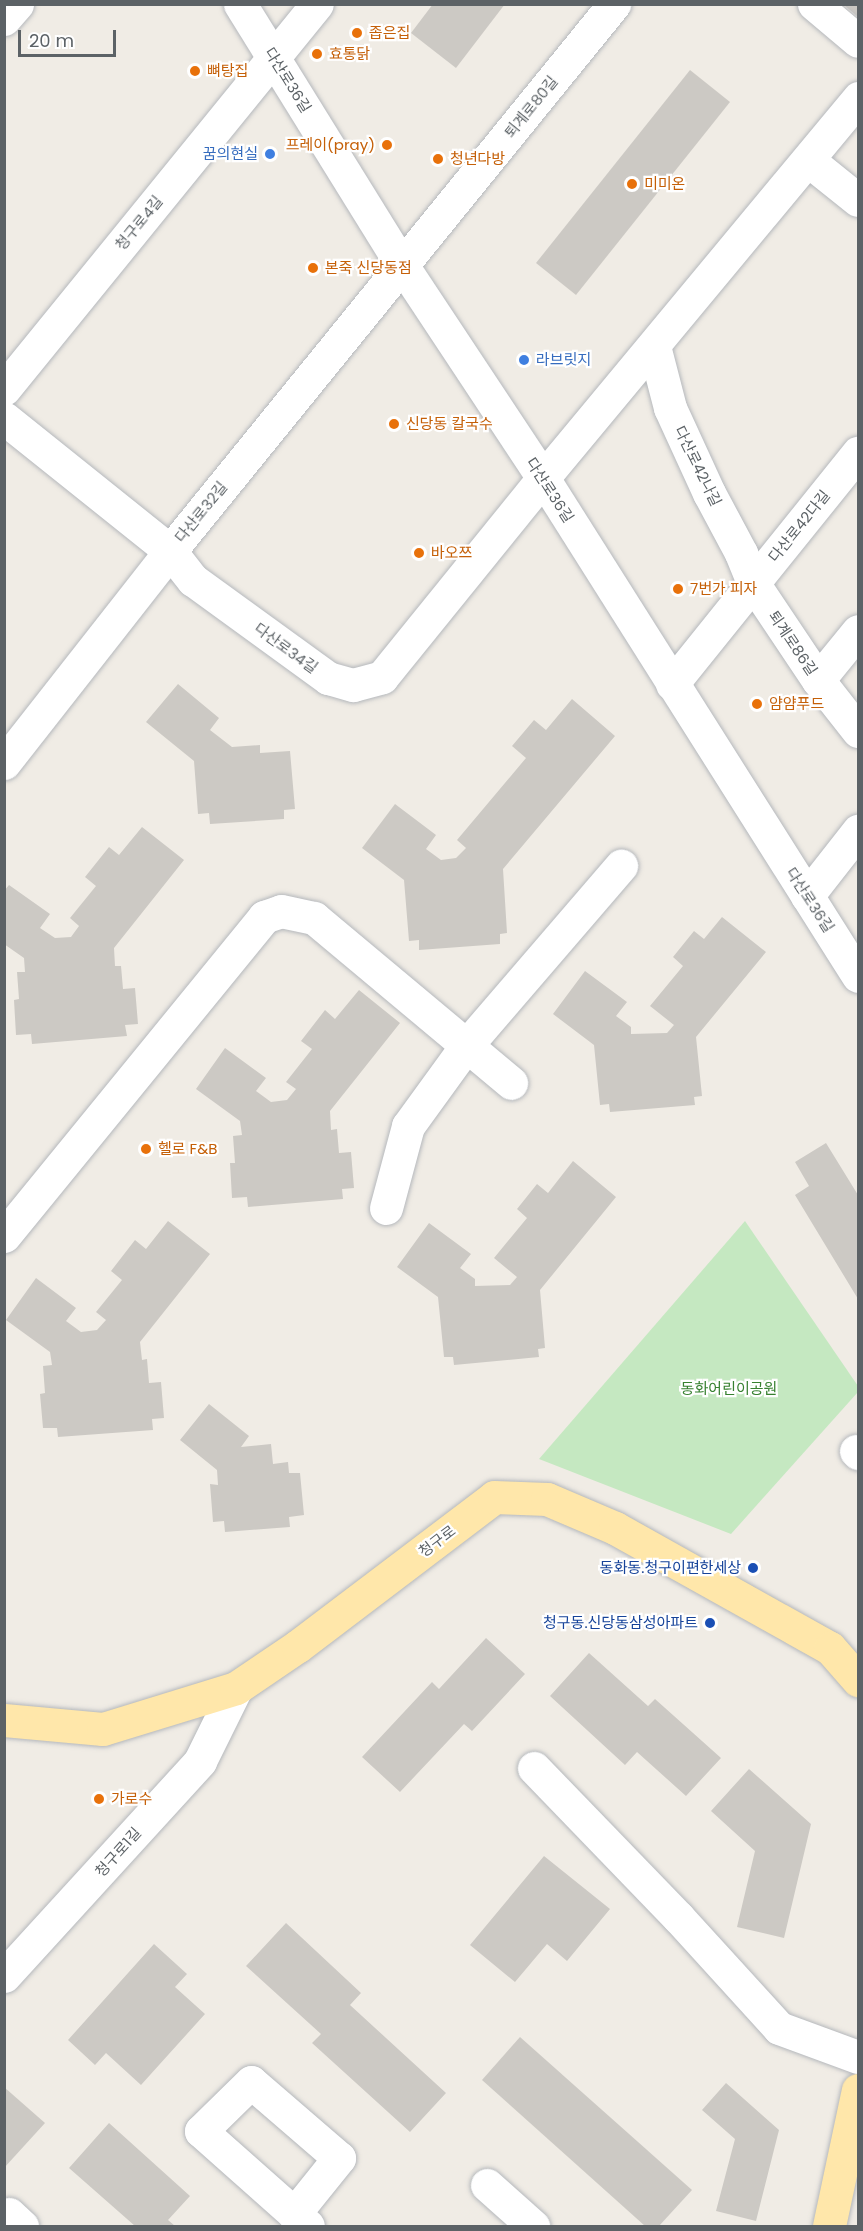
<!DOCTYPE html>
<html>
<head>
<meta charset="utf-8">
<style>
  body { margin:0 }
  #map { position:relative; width:863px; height:2231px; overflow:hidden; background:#f0ece5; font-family:Poppins,"Noto Sans KR",sans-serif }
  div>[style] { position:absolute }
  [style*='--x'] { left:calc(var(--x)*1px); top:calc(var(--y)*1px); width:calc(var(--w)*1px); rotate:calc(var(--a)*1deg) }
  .green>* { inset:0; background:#c5e8c1 }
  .building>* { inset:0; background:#ccc9c4 }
  .roads { filter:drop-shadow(0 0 2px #b5b8bc) drop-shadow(0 0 2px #b5b8bc) }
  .minor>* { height:33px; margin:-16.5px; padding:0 16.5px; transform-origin:16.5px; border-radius:16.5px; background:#fff }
  .major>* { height:33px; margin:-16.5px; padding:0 16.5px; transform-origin:16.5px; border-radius:16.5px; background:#ffe7aa }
  .dots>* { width:16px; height:16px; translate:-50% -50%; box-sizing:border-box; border:3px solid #fff; border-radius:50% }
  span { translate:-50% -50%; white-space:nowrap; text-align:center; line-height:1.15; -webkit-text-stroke:4.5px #fff; paint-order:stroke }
  .food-label { font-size:15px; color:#c56008 }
  .left { translate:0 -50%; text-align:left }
  .right { translate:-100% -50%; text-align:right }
  .street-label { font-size:15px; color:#5c6266 }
  .shop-label { font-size:15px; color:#366cbe }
  .park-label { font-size:15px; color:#378130 }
  .transit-label { font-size:15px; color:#164399 }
  .frame { position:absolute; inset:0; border:6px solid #5c6266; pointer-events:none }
  .scale { position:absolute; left:18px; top:30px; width:98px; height:27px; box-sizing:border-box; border:3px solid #5c6266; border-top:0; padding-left:8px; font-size:18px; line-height:21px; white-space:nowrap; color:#5c6266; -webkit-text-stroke:4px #fff; paint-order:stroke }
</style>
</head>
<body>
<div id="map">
  <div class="green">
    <div style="clip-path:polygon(745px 1221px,858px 1386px,858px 1392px,731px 1534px,539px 1459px)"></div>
  </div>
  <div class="building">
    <div style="clip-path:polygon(433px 4px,505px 4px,456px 68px,411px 33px)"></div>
    <div style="clip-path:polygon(843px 4px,858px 4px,858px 17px)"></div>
    <div style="clip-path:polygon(690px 70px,730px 102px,576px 295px,536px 263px)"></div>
    <div style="clip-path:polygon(178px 684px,219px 718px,210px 730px,232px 747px,260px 745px,260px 753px,290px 751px,295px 809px,284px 810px,284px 819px,210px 824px,209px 813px,198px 814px,194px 761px,146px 722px)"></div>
    <div style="clip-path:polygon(572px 699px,615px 736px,503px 869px,507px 933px,500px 934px,500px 944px,419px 950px,419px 940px,409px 941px,404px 880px,362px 848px,395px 804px,436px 835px,426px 849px,441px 860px,456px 858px,466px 848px,457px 840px,526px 758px,512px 746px,534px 720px,546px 730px)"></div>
    <div style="clip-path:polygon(142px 827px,184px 860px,114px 948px,115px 966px,121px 966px,123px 989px,135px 988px,138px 1024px,125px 1025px,127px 1036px,32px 1044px,31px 1034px,16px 1035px,14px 1000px,19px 999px,17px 972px,25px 972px,24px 958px,4px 944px,4px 891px,9px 885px,50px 914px,40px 928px,55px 938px,71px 937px,79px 926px,70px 918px,96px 886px,85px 877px,109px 847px,119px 855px)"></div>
    <div style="clip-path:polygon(722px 917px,766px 952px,696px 1037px,702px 1096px,694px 1097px,695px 1105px,610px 1112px,609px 1104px,600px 1105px,594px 1045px,553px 1014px,585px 971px,627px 1002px,616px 1016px,631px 1027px,631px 1034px,667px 1033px,674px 1025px,650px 1006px,683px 966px,673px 957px,694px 931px,704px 939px)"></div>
    <div style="clip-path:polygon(359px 990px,400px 1023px,330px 1111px,331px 1130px,337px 1129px,339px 1153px,351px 1152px,354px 1188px,342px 1189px,343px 1199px,248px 1207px,247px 1197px,232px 1198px,230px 1163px,235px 1163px,233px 1136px,242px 1135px,240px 1121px,196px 1089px,225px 1048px,266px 1078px,256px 1091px,271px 1102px,287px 1100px,296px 1089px,286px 1082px,312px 1049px,301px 1041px,325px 1010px,335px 1019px)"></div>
    <div style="clip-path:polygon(826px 1143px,858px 1195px,858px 1299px,795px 1195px,809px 1186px,795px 1162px)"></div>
    <div style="clip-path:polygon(573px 1161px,616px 1197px,540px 1290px,545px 1348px,538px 1349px,539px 1357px,454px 1365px,453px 1357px,444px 1357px,438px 1297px,397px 1267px,429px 1223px,471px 1254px,460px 1268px,475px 1279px,475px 1286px,510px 1285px,517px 1277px,494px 1258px,527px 1218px,517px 1209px,537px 1184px,548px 1193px)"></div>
    <div style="clip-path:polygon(168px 1221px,210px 1254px,140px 1342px,142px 1360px,147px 1359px,149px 1383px,161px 1382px,164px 1418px,152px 1419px,153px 1430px,58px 1437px,57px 1428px,43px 1428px,40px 1394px,45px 1393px,43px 1366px,52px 1365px,50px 1352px,6px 1320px,36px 1278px,76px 1308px,66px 1321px,81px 1332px,97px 1330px,106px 1320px,96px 1312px,122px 1280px,111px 1271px,135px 1240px,146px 1249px)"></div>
    <div style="clip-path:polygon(209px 1404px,249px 1436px,241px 1447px,271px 1444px,273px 1464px,288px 1462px,289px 1473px,300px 1473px,304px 1515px,289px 1517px,290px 1527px,225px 1532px,224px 1521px,213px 1522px,210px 1484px,218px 1485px,217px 1470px,180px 1440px)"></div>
    <div style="clip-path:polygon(486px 1638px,525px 1674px,472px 1731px,464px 1724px,400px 1792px,362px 1757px,432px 1682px,439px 1689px)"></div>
    <div style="clip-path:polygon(589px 1653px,648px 1706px,655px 1699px,721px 1758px,686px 1796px,637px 1752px,625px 1765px,550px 1696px)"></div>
    <div style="clip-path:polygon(749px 1769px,811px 1824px,784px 1938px,737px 1927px,755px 1851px,711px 1811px)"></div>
    <div style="clip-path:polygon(544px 1856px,610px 1909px,567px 1961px,547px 1944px,515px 1982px,470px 1945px)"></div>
    <div style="clip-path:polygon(286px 1923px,361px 1993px,350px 2005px,446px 2093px,410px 2132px,312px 2043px,321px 2034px,246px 1966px)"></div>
    <div style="clip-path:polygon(154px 1944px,187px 1974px,175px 1987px,205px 2014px,141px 2085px,106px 2053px,95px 2065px,68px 2040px)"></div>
    <div style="clip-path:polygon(520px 2037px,692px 2190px,659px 2226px,645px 2226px,482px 2080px)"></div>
    <div style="clip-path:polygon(726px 2083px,779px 2130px,756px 2221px,716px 2211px,735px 2139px,702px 2110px)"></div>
    <div style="clip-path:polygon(4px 2087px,45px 2123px,4px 2168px)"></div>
    <div style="clip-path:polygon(109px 2123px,190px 2196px,168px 2220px,175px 2226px,135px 2226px,69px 2168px)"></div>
  </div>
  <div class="roads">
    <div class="minor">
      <div style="--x:240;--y:4;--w:307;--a:58.2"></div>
      <div style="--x:402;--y:265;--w:255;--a:56.5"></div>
      <div style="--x:543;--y:478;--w:589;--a:57.69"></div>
      <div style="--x:814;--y:4;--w:57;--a:40.1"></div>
      <div style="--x:4;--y:19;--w:20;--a:-49"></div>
      <div style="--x:808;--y:160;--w:64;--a:38.7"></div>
      <div style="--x:654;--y:346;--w:64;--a:75.5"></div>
      <div style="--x:670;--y:408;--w:94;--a:65.4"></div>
      <div style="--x:709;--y:493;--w:68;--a:61.9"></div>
      <div style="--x:741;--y:553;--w:32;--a:68"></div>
      <div style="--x:753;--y:583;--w:117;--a:56.2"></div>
      <div style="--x:818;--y:680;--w:65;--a:51.9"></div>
      <div style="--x:4;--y:389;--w:496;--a:-50.9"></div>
      <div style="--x:4;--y:418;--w:213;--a:38.7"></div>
      <div style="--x:170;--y:551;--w:37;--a:52"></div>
      <div style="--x:193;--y:580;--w:167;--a:36"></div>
      <div style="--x:328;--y:678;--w:26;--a:16"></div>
      <div style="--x:353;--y:685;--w:30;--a:-15"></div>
      <div style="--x:382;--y:677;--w:256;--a:-51"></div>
      <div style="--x:543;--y:478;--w:494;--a:-50.3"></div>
      <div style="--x:818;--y:680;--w:63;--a:-50.8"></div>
      <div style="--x:672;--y:684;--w:297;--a:-51.2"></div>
      <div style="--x:4;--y:763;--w:269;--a:-51.9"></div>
      <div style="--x:170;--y:551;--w:705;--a:-50.93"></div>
      <div style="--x:807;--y:896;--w:83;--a:-51.9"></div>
      <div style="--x:386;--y:1208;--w:85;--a:-75"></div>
      <div style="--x:408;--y:1126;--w:99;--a:-54.1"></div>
      <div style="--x:466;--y:1046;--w:238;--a:-49.3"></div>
      <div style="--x:4;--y:1236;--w:412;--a:-50.8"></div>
      <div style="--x:264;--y:917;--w:18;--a:-19"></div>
      <div style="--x:281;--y:911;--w:34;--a:12"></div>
      <div style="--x:314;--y:918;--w:257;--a:39.9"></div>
      <div style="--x:856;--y:1451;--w:3;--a:45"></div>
      <div style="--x:534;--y:1768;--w:207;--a:46"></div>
      <div style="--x:678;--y:1917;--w:150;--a:47.7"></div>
      <div style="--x:779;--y:2028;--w:84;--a:20.2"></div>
      <div style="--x:4;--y:1976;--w:291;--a:-47.6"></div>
      <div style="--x:200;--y:1761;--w:81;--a:-63.7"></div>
      <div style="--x:487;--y:2185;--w:62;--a:41.7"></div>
      <div style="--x:9;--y:2214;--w:18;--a:43"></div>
      <div style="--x:294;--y:2214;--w:72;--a:-51.2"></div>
      <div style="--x:339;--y:2158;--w:116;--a:-139.2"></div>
      <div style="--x:251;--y:2082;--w:70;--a:135.6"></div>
      <div style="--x:201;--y:2131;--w:143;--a:41.6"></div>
    </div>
    <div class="major">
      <div style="--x:4;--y:1720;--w:99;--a:5.2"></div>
      <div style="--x:103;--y:1729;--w:139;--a:-17.1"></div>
      <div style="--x:236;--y:1688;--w:75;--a:-34.1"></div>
      <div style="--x:298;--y:1646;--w:246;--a:-37.2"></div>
      <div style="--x:494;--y:1497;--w:53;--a:2.2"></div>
      <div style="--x:547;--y:1499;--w:74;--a:23.1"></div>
      <div style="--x:615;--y:1528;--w:246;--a:29.2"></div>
      <div style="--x:830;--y:1648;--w:43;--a:48.8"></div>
      <div style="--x:829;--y:2226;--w:139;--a:-78"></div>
    </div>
  </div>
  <div class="dots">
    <div style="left:357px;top:33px;background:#e8710a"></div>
    <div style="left:317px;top:54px;background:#e8710a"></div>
    <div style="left:195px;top:71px;background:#e8710a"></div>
    <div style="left:387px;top:145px;background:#e8710a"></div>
    <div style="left:270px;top:154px;background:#3f7fe0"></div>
    <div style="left:438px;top:159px;background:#e8710a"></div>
    <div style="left:632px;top:184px;background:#e8710a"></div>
    <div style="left:313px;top:268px;background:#e8710a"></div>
    <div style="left:524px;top:360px;background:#3f7fe0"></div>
    <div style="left:394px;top:424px;background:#e8710a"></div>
    <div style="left:419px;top:553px;background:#e8710a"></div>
    <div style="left:678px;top:589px;background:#e8710a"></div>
    <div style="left:757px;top:704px;background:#e8710a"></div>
    <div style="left:146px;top:1149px;background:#e8710a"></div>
    <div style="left:753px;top:1568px;background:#1a4fb4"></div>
    <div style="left:710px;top:1623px;background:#1a4fb4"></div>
    <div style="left:99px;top:1799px;background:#e8710a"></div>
  </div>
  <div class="food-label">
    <span class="left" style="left:369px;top:33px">좁은집</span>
    <span class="left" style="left:329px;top:54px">효통닭</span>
    <span class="left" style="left:207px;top:71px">뼈탕집</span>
    <span class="right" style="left:375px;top:145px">프레이(pray)</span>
    <span class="left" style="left:450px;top:159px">청년다방</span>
    <span class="left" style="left:644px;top:184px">미미온</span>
    <span class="left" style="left:325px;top:268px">본죽 신당동점</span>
    <span class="left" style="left:406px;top:424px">신당동 칼국수</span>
    <span class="left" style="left:431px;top:553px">바오쯔</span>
    <span class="left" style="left:690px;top:589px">7번가 피자</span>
    <span class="left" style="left:769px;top:704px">얌얌푸드</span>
    <span class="left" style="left:158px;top:1149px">헬로 F&amp;B</span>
    <span class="left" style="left:111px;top:1799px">가로수</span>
  </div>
  <div class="street-label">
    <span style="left:288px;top:80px;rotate:58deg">다산로36길</span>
    <span style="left:531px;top:107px;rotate:-51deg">퇴계로80길</span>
    <span style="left:139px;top:223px;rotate:-51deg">청구로4길</span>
    <span style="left:698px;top:466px;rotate:64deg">다산로42나길</span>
    <span style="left:550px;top:490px;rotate:57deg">다산로36길</span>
    <span style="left:201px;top:512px;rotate:-51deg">다산로32길</span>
    <span style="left:799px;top:526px;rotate:-51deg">다산로42다길</span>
    <span style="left:793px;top:643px;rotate:56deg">퇴계로86길</span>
    <span style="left:286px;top:648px;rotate:36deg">다산로34길</span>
    <span style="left:810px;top:900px;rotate:57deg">다산로36길</span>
    <span style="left:437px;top:1541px;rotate:-37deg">청구로</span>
    <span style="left:118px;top:1852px;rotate:-48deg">청구로1길</span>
  </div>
  <div class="shop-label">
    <span class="right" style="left:258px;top:154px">꿈의현실</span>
    <span class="left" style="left:536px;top:360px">라브릿지</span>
  </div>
  <div class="park-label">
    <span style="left:729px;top:1389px">동화어린이공원</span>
  </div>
  <div class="transit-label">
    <span class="right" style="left:741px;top:1568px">동화동.청구이편한세상</span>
    <span class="right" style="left:698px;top:1623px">청구동.신당동삼성아파트</span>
  </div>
  <div class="frame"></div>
  <div class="scale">20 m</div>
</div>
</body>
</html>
